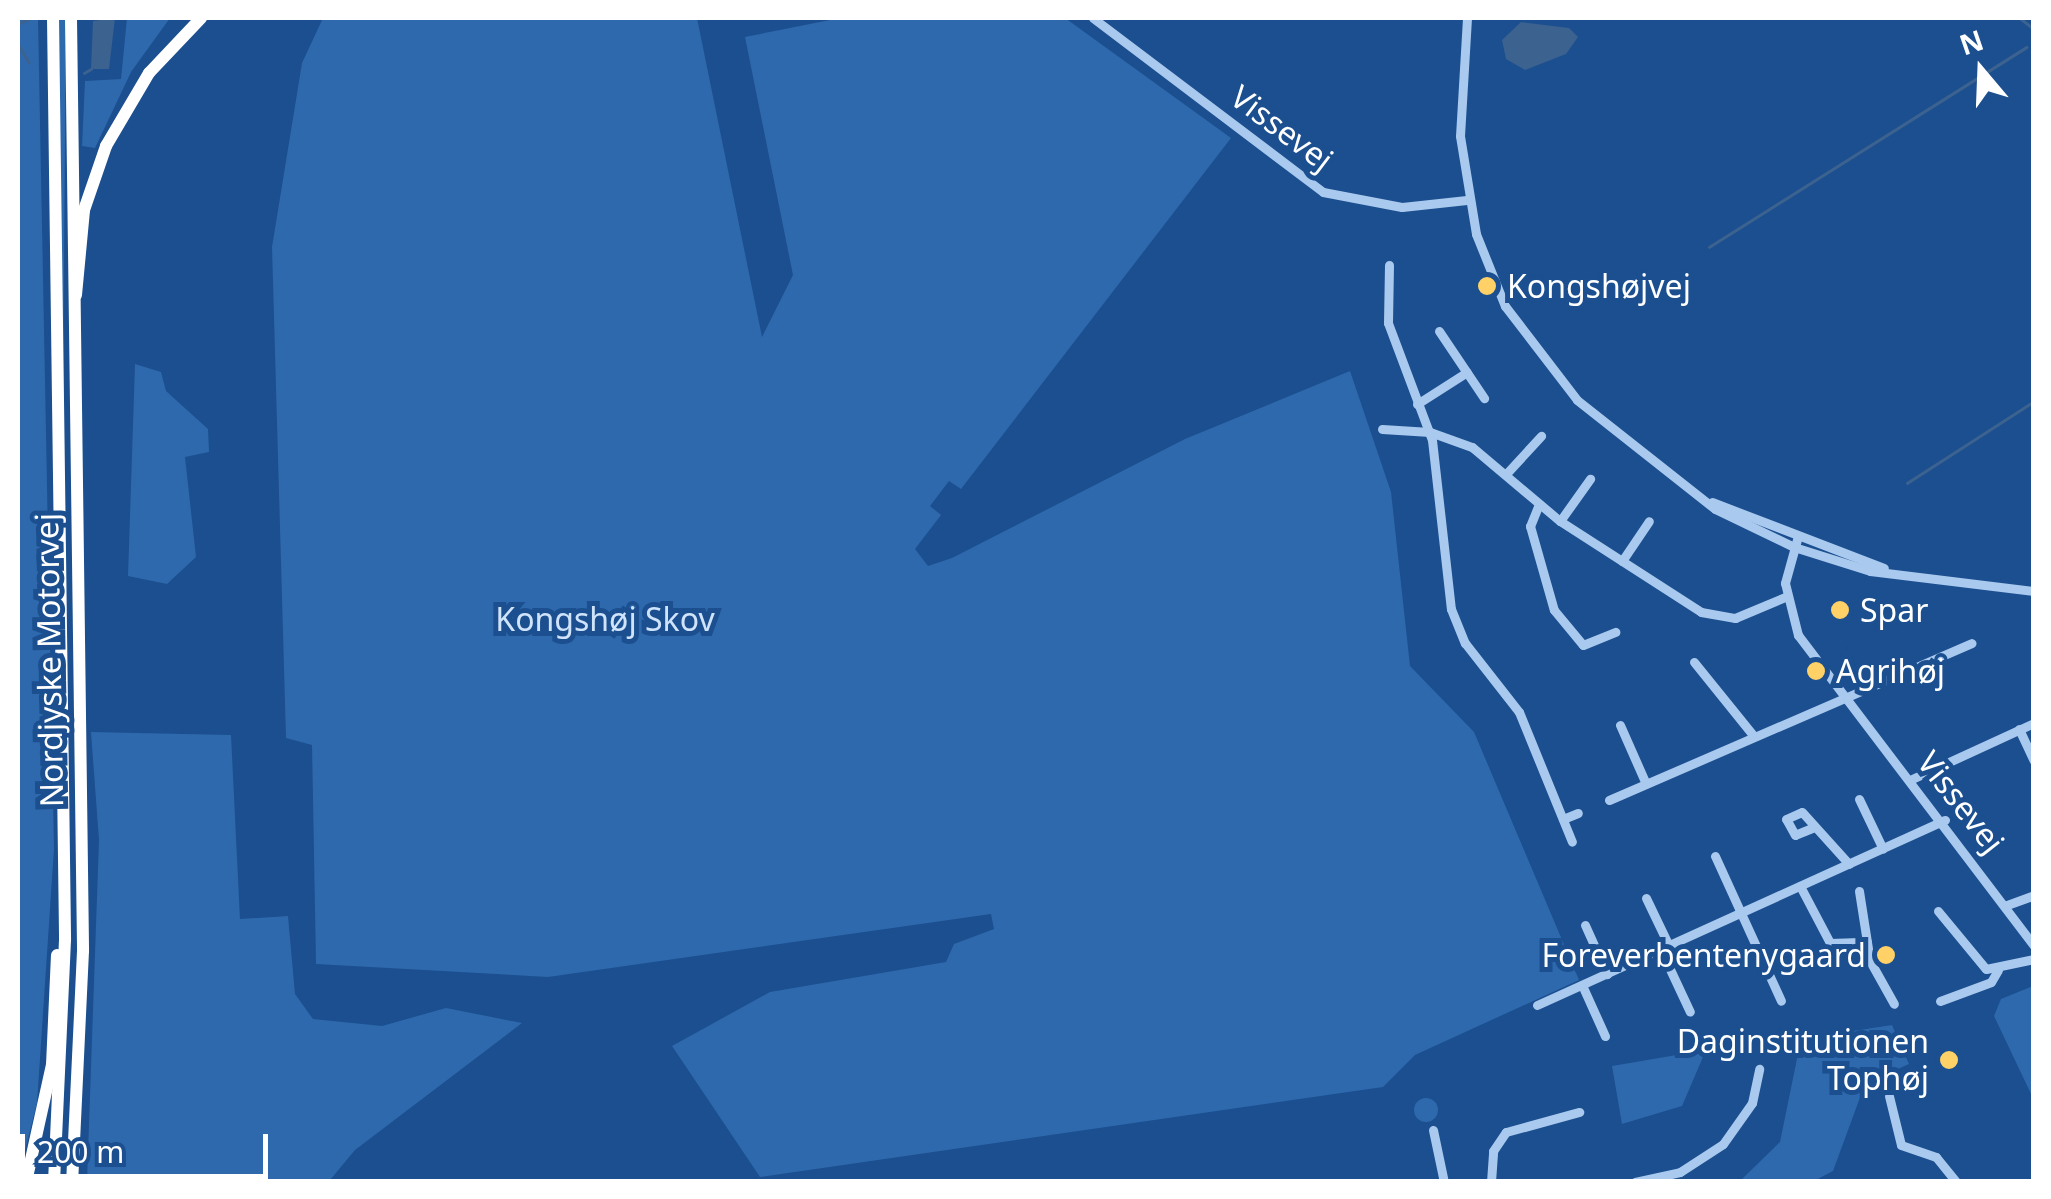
<!DOCTYPE html>
<html>
<head>
<meta charset="utf-8">
<style>
  body { margin:0 }
  #map { position:relative; width:2051px; height:1199px; overflow:hidden; background:#1b4f8f; font-family:"Noto Sans",sans-serif }
  div>[style] { position:absolute }
  [style*='--x'] { left:calc(var(--x)*1px); top:calc(var(--y)*1px); width:calc(var(--w)*1px); rotate:calc(var(--a)*1deg) }
  .green>* { inset:0; background:#2e69ad }
  .round { border-radius:50% }
  .water>* { inset:0; background:#3c6290 }
  .stream>* { height:2.5px; margin:-1.25px; padding:0 1.25px; transform-origin:1.25px; border-radius:1.25px; background:#3c6290 }
  .minor>* { height:9px; margin:-4.5px; padding:0 4.5px; transform-origin:4.5px; border-radius:4.5px; background:#a9c9ee }
  .highway>* { height:12px; margin:-6px; padding:0 6px; transform-origin:6px; border-radius:6px; background:#fff }
  .dots>* { width:28px; height:28px; translate:-50% -50%; box-sizing:border-box; border:5px solid #1b4f8f; border-radius:50% }
  span { translate:-50% -50%; white-space:nowrap; text-align:center; line-height:1.15; -webkit-text-stroke:10px #1b4f8f; paint-order:stroke }
  .street-label { font-size:32px; color:#fff }
  .poi-label { font-size:32px; color:#fff }
  .left { translate:0 -50%; text-align:left }
  .right { translate:-100% -50%; text-align:right }
  .park-label { font-size:32px; color:#cfe3fa }
  .frame { position:absolute; inset:0; border:20px solid #fff; pointer-events:none }
  .north { position:absolute; left:1931px; top:20px; width:100px; height:100px; -webkit-text-stroke:8px #1b4f8f; paint-order:stroke; rotate:341deg; font-size:28px; font-weight:700; line-height:40px; text-align:center; color:#fff }
  .north::after { content:''; display:block; margin:auto; width:35px; height:45px; background:#fff; clip-path:polygon(50% 0,100% 100%,50% 72%,0 100%) }
  .scale { position:absolute; left:20px; top:1134px; width:248px; height:45px; box-sizing:border-box; border:5px solid #fff; border-top:0; padding-left:12px; font-size:30px; line-height:35px; white-space:nowrap; color:#fff; -webkit-text-stroke:8px #1b4f8f; paint-order:stroke }
</style>
</head>
<body>
<div id="map">
  <div class="green">
    <div style="clip-path:polygon(18px 18px,38px 18px,54px 849px,37px 1103px,18px 1178px)"></div>
    <div style="clip-path:polygon(59px 18px,66px 18px,63px 385px,55px 84px)"></div>
    <div style="clip-path:polygon(127px 18px,170px 18px,131px 72px,95px 148px,82px 146px,85px 81px,121px 79px)"></div>
    <div style="clip-path:polygon(323px 18px,697px 18px,762px 337px,793px 275px,745px 37px,840px 18px,1065px 18px,1231px 138px,961px 489px,949px 481px,930px 506px,941px 515px,915px 549px,928px 566px,952px 558px,1185px 439px,1350px 371px,1391px 492px,1410px 666px,1474px 732px,1579px 980px,1415px 1055px,1383px 1087px,760px 1177px,672px 1046px,770px 992px,946px 962px,954px 944px,994px 929px,991px 914px,548px 977px,316px 964px,312px 745px,286px 738px,272px 247px,302px 63px)"></div>
    <div style="clip-path:polygon(135px 364px,161px 372px,166px 391px,208px 429px,209px 452px,185px 457px,196px 557px,167px 584px,128px 576px)"></div>
    <div style="clip-path:polygon(91px 732px,231px 735px,240px 919px,288px 916px,295px 994px,313px 1019px,382px 1026px,446px 1008px,522px 1023px,355px 1150px,330px 1180px,87px 1181px,99px 840px)"></div>
    <div style="clip-path:polygon(2033px 986px,2034px 1095px,2032px 1096px,1994px 1016px,2001px 999px)"></div>
    <div style="clip-path:polygon(1892px 1025px,1909px 1064px,1865px 1084px,1833px 1171px,1814px 1181px,1740px 1181px,1780px 1142px,1801px 1039px)"></div>
    <div style="clip-path:polygon(1706px 1050px,1682px 1106px,1622px 1124px,1612px 1066px)"></div>
    <div class="round" style="left:1414px;top:1098px;width:24px;height:24px"></div>
  </div>
  <div class="water">
    <div style="clip-path:polygon(115px 18px,109px 69px,91px 69px,93px 21px)"></div>
    <div style="clip-path:polygon(1521px 22px,1569px 28px,1578px 37px,1566px 54px,1525px 70px,1506px 59px,1502px 40px)"></div>
  </div>
  <div class="stream">
    <div style="--x:2020;--y:18;--w:18;--a:38"></div>
    <div style="--x:18;--y:24;--w:14;--a:-25"></div>
    <div style="--x:18;--y:44;--w:21;--a:59"></div>
    <div style="--x:84;--y:73;--w:8;--a:-30"></div>
    <div style="--x:1709;--y:247;--w:375;--a:-32.2"></div>
    <div style="--x:1907;--y:483;--w:151;--a:-32.8"></div>
  </div>
  <div class="minor">
    <div style="--x:1093;--y:18;--w:288;--a:37.1"></div>
    <div style="--x:1323;--y:192;--w:80;--a:10.8"></div>
    <div style="--x:1402;--y:207;--w:65;--a:-6.1"></div>
    <div style="--x:1467;--y:18;--w:118;--a:93.4"></div>
    <div style="--x:1460;--y:136;--w:99;--a:80.7"></div>
    <div style="--x:1476;--y:234;--w:78;--a:68.1"></div>
    <div style="--x:1505;--y:306;--w:118;--a:52.5"></div>
    <div style="--x:1577;--y:400;--w:176;--a:38.3"></div>
    <div style="--x:1715;--y:509;--w:88;--a:25.7"></div>
    <div style="--x:1794;--y:547;--w:80;--a:17.5"></div>
    <div style="--x:1870;--y:571;--w:165;--a:7"></div>
    <div style="--x:1389;--y:265;--w:58;--a:91"></div>
    <div style="--x:1388;--y:323;--w:125;--a:69.4"></div>
    <div style="--x:1432;--y:440;--w:170;--a:83.6"></div>
    <div style="--x:1451;--y:609;--w:37;--a:68"></div>
    <div style="--x:1465;--y:643;--w:88;--a:52"></div>
    <div style="--x:1519;--y:712;--w:140;--a:67.8"></div>
    <div style="--x:1439;--y:331;--w:81;--a:56.1"></div>
    <div style="--x:1417;--y:404;--w:59;--a:-32.6"></div>
    <div style="--x:1382;--y:429;--w:48;--a:3.6"></div>
    <div style="--x:1430;--y:432;--w:45;--a:19.7"></div>
    <div style="--x:1472;--y:447;--w:115;--a:40.1"></div>
    <div style="--x:1560;--y:521;--w:168;--a:32.8"></div>
    <div style="--x:1701;--y:612;--w:35;--a:10"></div>
    <div style="--x:1735;--y:618;--w:54;--a:-22.8"></div>
    <div style="--x:1506;--y:474;--w:52;--a:-47.4"></div>
    <div style="--x:1712;--y:502;--w:184;--a:21"></div>
    <div style="--x:1539;--y:504;--w:24;--a:112"></div>
    <div style="--x:1530;--y:526;--w:87;--a:74.1"></div>
    <div style="--x:1554;--y:610;--w:45;--a:50.4"></div>
    <div style="--x:1583;--y:645;--w:35;--a:-22"></div>
    <div style="--x:1560;--y:521;--w:52;--a:-54.5"></div>
    <div style="--x:1798;--y:536;--w:49;--a:105.5"></div>
    <div style="--x:1785;--y:583;--w:54;--a:76"></div>
    <div style="--x:1798;--y:635;--w:390;--a:52.8"></div>
    <div style="--x:1622;--y:561;--w:48;--a:-56"></div>
    <div style="--x:1694;--y:662;--w:94;--a:51.1"></div>
    <div style="--x:1620;--y:725;--w:64;--a:66.2"></div>
    <div style="--x:2019;--y:729;--w:35;--a:65"></div>
    <div style="--x:1912;--y:779;--w:134;--a:-24.7"></div>
    <div style="--x:1859;--y:799;--w:55;--a:64.4"></div>
    <div style="--x:1609;--y:800;--w:395;--a:-23.4"></div>
    <div style="--x:1563;--y:819;--w:16;--a:-22"></div>
    <div style="--x:1812;--y:828;--w:18;--a:158"></div>
    <div style="--x:1795;--y:835;--w:18;--a:-119"></div>
    <div style="--x:1786;--y:819;--w:17;--a:-24"></div>
    <div style="--x:1802;--y:812;--w:70;--a:47.9"></div>
    <div style="--x:1715;--y:856;--w:159;--a:65.5"></div>
    <div style="--x:1800;--y:886;--w:64;--a:62.2"></div>
    <div style="--x:1830;--y:943;--w:37;--a:-2"></div>
    <div style="--x:1859;--y:891;--w:71;--a:81.1"></div>
    <div style="--x:1870;--y:961;--w:49;--a:60.8"></div>
    <div style="--x:1646;--y:898;--w:53;--a:64.4"></div>
    <div style="--x:2007;--y:905;--w:29;--a:-20"></div>
    <div style="--x:1938;--y:911;--w:75;--a:50.4"></div>
    <div style="--x:1986;--y:969;--w:49;--a:-11.8"></div>
    <div style="--x:1585;--y:925;--w:54;--a:65.8"></div>
    <div style="--x:1661;--y:950;--w:68;--a:64.9"></div>
    <div style="--x:1582;--y:985;--w:56;--a:65.7"></div>
    <div style="--x:1940;--y:1001;--w:54;--a:-20.4"></div>
    <div style="--x:1991;--y:982;--w:14;--a:-60"></div>
    <div style="--x:1537;--y:1005;--w:448;--a:-24.4"></div>
    <div style="--x:1889;--y:1096;--w:50;--a:76.2"></div>
    <div style="--x:1901;--y:1145;--w:37;--a:19"></div>
    <div style="--x:1936;--y:1157;--w:32;--a:51"></div>
    <div style="--x:1433;--y:1130;--w:53;--a:78.1"></div>
    <div style="--x:1491;--y:1182;--w:31;--a:-86"></div>
    <div style="--x:1493;--y:1151;--w:23;--a:-56"></div>
    <div style="--x:1506;--y:1132;--w:76;--a:-15.3"></div>
    <div style="--x:1635;--y:1182;--w:46;--a:-12.5"></div>
    <div style="--x:1680;--y:1172;--w:51;--a:-33.1"></div>
    <div style="--x:1723;--y:1144;--w:50;--a:-54.7"></div>
    <div style="--x:1752;--y:1103;--w:35;--a:-78"></div>
  </div>
  <div class="highway">
    <div style="--x:53;--y:18;--w:922;--a:89.25"></div>
    <div style="--x:65;--y:940;--w:242;--a:92.6"></div>
    <div style="--x:71;--y:18;--w:933;--a:89.26"></div>
    <div style="--x:83;--y:951;--w:231;--a:92.7"></div>
    <div style="--x:76;--y:295;--w:85;--a:-84.6"></div>
    <div style="--x:84;--y:210;--w:68;--a:-71"></div>
    <div style="--x:106;--y:146;--w:85;--a:-59.5"></div>
    <div style="--x:149;--y:73;--w:76;--a:-46.6"></div>
    <div style="--x:26;--y:1182;--w:120;--a:-77.5"></div>
    <div style="--x:52;--y:1065;--w:110;--a:-87.4"></div>
  </div>
  <div class="dots">
    <div style="left:1487px;top:286px;background:#ffd166"></div>
    <div style="left:1840px;top:610px;background:#ffd166"></div>
    <div style="left:1816px;top:671px;background:#ffd166"></div>
    <div style="left:1886px;top:955px;background:#ffd166"></div>
    <div style="left:1949px;top:1060px;background:#ffd166"></div>
  </div>
  <div class="street-label">
    <span style="left:1282px;top:128px;rotate:37deg">Vissevej</span>
    <span style="left:49px;top:660px;rotate:-91deg">Nordjyske Motorvej</span>
    <span style="left:1961px;top:802px;rotate:52deg">Vissevej</span>
  </div>
  <div class="poi-label">
    <span class="left" style="left:1507px;top:286px">Kongshøjvej</span>
    <span class="left" style="left:1860px;top:610px">Spar</span>
    <span class="left" style="left:1836px;top:671px">Agrihøj</span>
    <span class="right" style="left:1866px;top:955px">Foreverbentenygaard</span>
    <span class="right" style="left:1929px;top:1060px">Daginstitutionen<br>Tophøj</span>
  </div>
  <div class="park-label">
    <span style="left:605px;top:619px">Kongshøj Skov</span>
  </div>
  <div class="frame"></div>
  <div class="north">N</div>
  <div class="scale">200 m</div>
</div>
</body>
</html>
